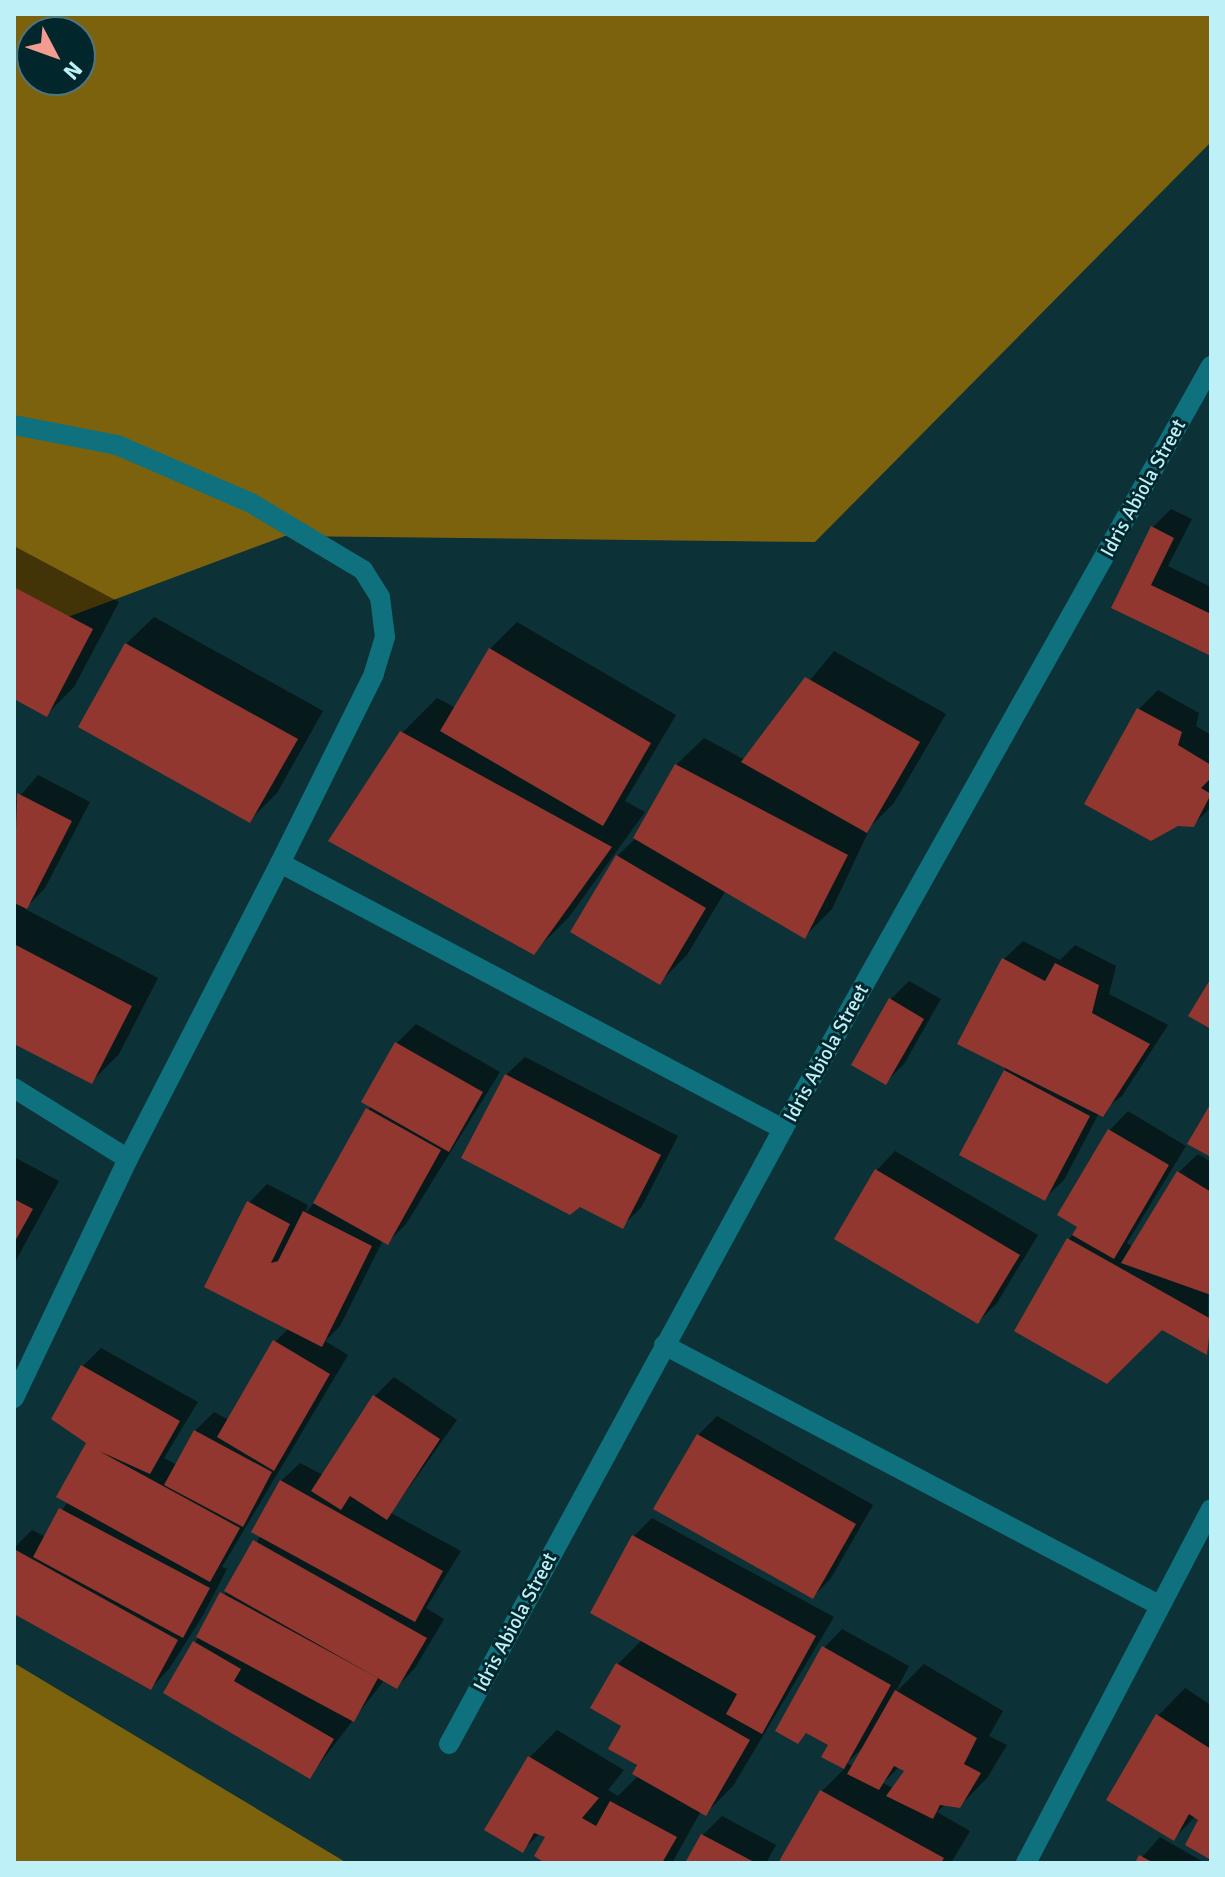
<!DOCTYPE html>
<html>
<head>
<meta charset="utf-8">
<style>
  body { margin:0 }
  #map { position:relative; width:1225px; height:1877px; overflow:hidden; background:#0c3136; font-family:Signika,sans-serif }
  div>[style] { position:absolute }
  [style*='--x'] { left:calc(var(--x)*1px); top:calc(var(--y)*1px); width:calc(var(--w)*1px); rotate:calc(var(--a)*1deg) }
  .forest>* { inset:0; background:#7d620e }
  .shadow>* { inset:0; background:#0007 }
  .building>* { inset:0; background:#91372f }
  .minor>* { height:20px; margin:-10px; padding:0 10px; transform-origin:10px; border-radius:10px; background:#0e717d }
  span { translate:-50% -50%; white-space:nowrap; text-align:center; line-height:1.15; -webkit-text-stroke:6px #01272c; paint-order:stroke }
  .street-label { font-size:20px; color:#bef0f8 }
  .frame { position:absolute; inset:0; border:16px solid #bef0f8; pointer-events:none }
  .north { position:absolute; left:16px; top:16px; width:80px; height:80px; box-sizing:border-box; background:#01272c; border:2px solid #4d777e; border-radius:50%; rotate:131deg; font-size:22px; font-weight:700; line-height:32px; text-align:center; color:#bef0f8 }
  .north::after { content:''; display:block; margin:auto; width:28px; height:36px; background:#f59c91; clip-path:polygon(50% 0,100% 100%,50% 72%,0 100%) }
</style>
</head>
<body>
<div id="map">
  <div class="forest">
    <div style="clip-path:polygon(evenodd,14px 14px,1211px 14px,1211px 142px,815px 542px,285px 536px,14px 637px,14px 14px,32px 32px,80px 32px,80px 80px,32px 80px,32px 32px)"></div>
    <div style="clip-path:polygon(14px 1663px,347px 1863px,14px 1863px)"></div>
  </div>
  <div class="shadow">
    <div style="clip-path:polygon(1171px 509px,1192px 519px,1168px 566px,1211px 587px,1211px 654px,1114px 607px,1153px 527px)"></div>
    <div style="clip-path:polygon(14px 546px,119px 602px,74px 687px,47px 714px,14px 697px)"></div>
    <div style="clip-path:polygon(154px 617px,323px 711px,277px 793px,250px 820px,126px 644px)"></div>
    <div style="clip-path:polygon(517px 622px,676px 715px,625px 801px,645px 812px,569px 917px,534px 952px,402px 733px,437px 698px,456px 708px,490px 649px)"></div>
    <div style="clip-path:polygon(834px 651px,946px 714px,894px 803px,871px 826px,832px 909px,805px 936px,726px 890px,687px 955px,659px 983px,617px 856px,636px 838px,676px 765px,704px 738px,745px 760px)"></div>
    <div style="clip-path:polygon(1158px 690px,1199px 713px,1196px 726px,1211px 735px,1211px 807px,1193px 825px,1087px 804px,1139px 709px)"></div>
    <div style="clip-path:polygon(38px 775px,90px 802px,45px 888px,25px 909px,158px 978px,119px 1054px,91px 1082px,14px 1042px,14px 803px)"></div>
    <div style="clip-path:polygon(1023px 941px,1060px 960px,1075px 945px,1116px 966px,1109px 994px,1168px 1025px,1122px 1096px,1099px 1113px,1064px 1180px,1045px 1198px,1005px 1072px,1004px 959px)"></div>
    <div style="clip-path:polygon(909px 981px,941px 999px,904px 1064px,886px 1082px,891px 999px)"></div>
    <div style="clip-path:polygon(416px 1024px,500px 1072px,406px 1224px,387px 1243px,383px 1240px,340px 1326px,325px 1341px,348px 1355px,222px 1567px,227px 1569px,202px 1617px,169px 1669px,151px 1688px,14px 1612px,14px 1548px,32px 1530px,46px 1537px,68px 1501px,88px 1443px,82px 1367px,101px 1348px,198px 1402px,164px 1458px,177px 1465px,195px 1431px,214px 1412px,229px 1420px,275px 1342px,289px 1328px,249px 1203px,267px 1184px,308px 1205px,305px 1213px,315px 1202px,371px 1106px,397px 1043px)"></div>
    <div style="clip-path:polygon(525px 1057px,678px 1136px,641px 1208px,622px 1226px,506px 1075px)"></div>
    <div style="clip-path:polygon(1128px 1111px,1186px 1146px,1127px 1243px,1133px 1247px,1179px 1172px,1198px 1154px,1211px 1162px,1207px 1353px,1069px 1239px,1079px 1226px,1060px 1214px,1110px 1130px)"></div>
    <div style="clip-path:polygon(895px 1151px,1038px 1235px,997px 1303px,978px 1322px,837px 1238px,877px 1170px)"></div>
    <div style="clip-path:polygon(14px 1157px,59px 1181px,14px 1264px)"></div>
    <div style="clip-path:polygon(394px 1377px,457px 1420px,391px 1513px,461px 1551px,426px 1608px,444px 1619px,415px 1668px,397px 1687px,385px 1679px,310px 1776px,165px 1692px,261px 1535px,281px 1481px,300px 1463px,323px 1475px,375px 1396px)"></div>
    <div style="clip-path:polygon(717px 1416px,873px 1505px,831px 1578px,813px 1597px,698px 1435px)"></div>
    <div style="clip-path:polygon(652px 1518px,834px 1617px,733px 1786px,705px 1814px,701px 1811px,672px 1863px,549px 1863px,548px 1837px,540px 1833px,523px 1850px,530px 1757px,557px 1730px,624px 1770px,608px 1790px,618px 1796px,639px 1775px,623px 1725px,618px 1664px,642px 1640px,634px 1536px)"></div>
    <div style="clip-path:polygon(evenodd,842px 1629px,909px 1666px,895px 1693px,924px 1664px,1003px 1711px,989px 1736px,1007px 1745px,987px 1778px,960px 1806px,946px 1804px,937px 1812px,970px 1831px,951px 1863px,781px 1863px,822px 1791px,845px 1768px,824px 1756px,830px 1744px,808px 1731px,798px 1741px,824px 1648px,842px 1629px,862px 1748px,853px 1766px,847px 1763px,862px 1748px,842px 1629px,899px 1767px,907px 1771px,893px 1788px,883px 1783px,899px 1767px)"></div>
    <div style="clip-path:polygon(1185px 1688px,1211px 1705px,1211px 1858px,1196px 1816px,1173px 1839px,1158px 1716px)"></div>
    <div style="clip-path:polygon(722px 1816px,776px 1845px,766px 1863px,688px 1863px,703px 1835px)"></div>
    <div style="clip-path:polygon(1160px 1837px,1205px 1863px,1137px 1863px)"></div>
  </div>
  <div class="building">
    <div style="clip-path:polygon(1151px 526px,1174px 538px,1151px 585px,1211px 614px,1211px 656px,1111px 608px)"></div>
    <div style="clip-path:polygon(14px 587px,93px 629px,47px 717px,14px 699px)"></div>
    <div style="clip-path:polygon(125px 643px,298px 739px,250px 823px,78px 727px)"></div>
    <div style="clip-path:polygon(489px 648px,651px 743px,603px 826px,440px 731px)"></div>
    <div style="clip-path:polygon(805px 677px,920px 742px,867px 833px,741px 762px)"></div>
    <div style="clip-path:polygon(1137px 708px,1182px 732px,1178px 745px,1211px 765px,1211px 778px,1201px 788px,1211px 794px,1194px 827px,1178px 826px,1151px 841px,1084px 804px)"></div>
    <div style="clip-path:polygon(400px 731px,612px 847px,534px 955px,328px 841px)"></div>
    <div style="clip-path:polygon(675px 764px,848px 855px,805px 939px,633px 838px)"></div>
    <div style="clip-path:polygon(17px 793px,72px 821px,27px 909px,14px 903px)"></div>
    <div style="clip-path:polygon(616px 855px,706px 908px,660px 985px,570px 932px)"></div>
    <div style="clip-path:polygon(14px 944px,132px 1006px,92px 1084px,14px 1044px)"></div>
    <div style="clip-path:polygon(1002px 958px,1045px 981px,1055px 963px,1099px 985px,1092px 1013px,1150px 1044px,1103px 1117px,957px 1044px)"></div>
    <div style="clip-path:polygon(1211px 978px,1211px 1029px,1188px 1016px)"></div>
    <div style="clip-path:polygon(889px 998px,924px 1019px,886px 1085px,851px 1065px)"></div>
    <div style="clip-path:polygon(395px 1042px,483px 1092px,449px 1152px,361px 1102px)"></div>
    <div style="clip-path:polygon(1004px 1070px,1090px 1116px,1045px 1201px,959px 1155px)"></div>
    <div style="clip-path:polygon(505px 1074px,661px 1155px,623px 1229px,580px 1207px,570px 1215px,461px 1158px)"></div>
    <div style="clip-path:polygon(1211px 1103px,1211px 1157px,1187px 1144px)"></div>
    <div style="clip-path:polygon(366px 1108px,441px 1150px,388px 1245px,313px 1203px)"></div>
    <div style="clip-path:polygon(1108px 1129px,1169px 1165px,1114px 1259px,1072px 1235px,1077px 1227px,1057px 1215px)"></div>
    <div style="clip-path:polygon(875px 1169px,1020px 1255px,978px 1324px,834px 1239px)"></div>
    <div style="clip-path:polygon(1177px 1171px,1211px 1192px,1211px 1295px,1121px 1263px)"></div>
    <div style="clip-path:polygon(14px 1199px,33px 1209px,14px 1243px)"></div>
    <div style="clip-path:polygon(247px 1201px,290px 1224px,271px 1263px,278px 1261px,303px 1211px,372px 1246px,322px 1347px,204px 1287px)"></div>
    <div style="clip-path:polygon(1067px 1238px,1211px 1319px,1207px 1355px,1162px 1330px,1107px 1384px,1014px 1331px)"></div>
    <div style="clip-path:polygon(273px 1340px,330px 1374px,274px 1471px,217px 1437px)"></div>
    <div style="clip-path:polygon(81px 1365px,180px 1421px,150px 1474px,99px 1451px,240px 1528px,210px 1582px,56px 1497px,86px 1443px,51px 1419px)"></div>
    <div style="clip-path:polygon(373px 1395px,440px 1439px,387px 1520px,350px 1496px,341px 1510px,311px 1491px)"></div>
    <div style="clip-path:polygon(194px 1430px,272px 1472px,243px 1527px,164px 1485px)"></div>
    <div style="clip-path:polygon(697px 1434px,856px 1524px,813px 1599px,653px 1509px)"></div>
    <div style="clip-path:polygon(280px 1480px,443px 1571px,415px 1622px,251px 1532px)"></div>
    <div style="clip-path:polygon(59px 1508px,210px 1588px,183px 1638px,33px 1557px)"></div>
    <div style="clip-path:polygon(632px 1535px,816px 1636px,762px 1734px,726px 1714px,737px 1694px,590px 1613px)"></div>
    <div style="clip-path:polygon(253px 1540px,427px 1638px,397px 1689px,224px 1591px)"></div>
    <div style="clip-path:polygon(14px 1549px,178px 1640px,151px 1690px,14px 1614px)"></div>
    <div style="clip-path:polygon(220px 1592px,378px 1678px,354px 1722px,196px 1637px)"></div>
    <div style="clip-path:polygon(193px 1641px,241px 1669px,234px 1681px,334px 1739px,310px 1779px,163px 1693px)"></div>
    <div style="clip-path:polygon(822px 1646px,891px 1685px,844px 1769px,821px 1757px,828px 1745px,806px 1733px,798px 1744px,775px 1731px)"></div>
    <div style="clip-path:polygon(616px 1663px,750px 1740px,706px 1816px,632px 1774px,637px 1765px,608px 1749px,621px 1726px,590px 1708px)"></div>
    <div style="clip-path:polygon(895px 1690px,977px 1738px,964px 1764px,981px 1773px,960px 1808px,940px 1805px,933px 1819px,886px 1796px,904px 1771px,894px 1766px,879px 1790px,847px 1774px)"></div>
    <div style="clip-path:polygon(1156px 1714px,1211px 1749px,1211px 1860px,1185px 1845px,1198px 1820px,1189px 1814px,1174px 1841px,1106px 1800px)"></div>
    <div style="clip-path:polygon(528px 1756px,599px 1798px,582px 1818px,596px 1826px,610px 1801px,677px 1837px,662px 1863px,545px 1863px,534px 1856px,545px 1837px,534px 1833px,523px 1853px,484px 1830px)"></div>
    <div style="clip-path:polygon(820px 1790px,944px 1858px,941px 1863px,778px 1863px)"></div>
    <div style="clip-path:polygon(701px 1834px,756px 1863px,685px 1863px)"></div>
    <div style="clip-path:polygon(1139px 1855px,1154px 1863px,1135px 1863px)"></div>
  </div>
  <div class="minor">
    <div style="--x:14;--y:425;--w:105;--a:11"></div>
    <div style="--x:117;--y:445;--w:146;--a:23.4"></div>
    <div style="--x:251;--y:503;--w:131;--a:30.9"></div>
    <div style="--x:363;--y:570;--w:32;--a:58"></div>
    <div style="--x:380;--y:597;--w:40;--a:82.9"></div>
    <div style="--x:385;--y:637;--w:39;--a:107"></div>
    <div style="--x:374;--y:674;--w:211;--a:116.4"></div>
    <div style="--x:14;--y:1088;--w:134;--a:31.9"></div>
    <div style="--x:664;--y:1345;--w:557;--a:27.72"></div>
    <div style="--x:14;--y:1398;--w:265;--a:-64.5"></div>
    <div style="--x:128;--y:1159;--w:333;--a:-62.8"></div>
    <div style="--x:280;--y:863;--w:569;--a:27.87"></div>
    <div style="--x:449;--y:1744;--w:700;--a:-61.49"></div>
    <div style="--x:783;--y:1129;--w:875;--a:-60.71"></div>
    <div style="--x:1026;--y:1863;--w:399;--a:-62.4"></div>
  </div>
  <div class="street-label">
    <span style="left:1143px;top:488px;rotate:-61deg">Idris Abiola Street</span>
    <span style="left:826px;top:1053px;rotate:-61deg">Idris Abiola Street</span>
    <span style="left:515px;top:1622px;rotate:-62deg">Idris Abiola Street</span>
  </div>
  <div class="frame"></div>
  <div class="north">N</div>
</div>
</body>
</html>
